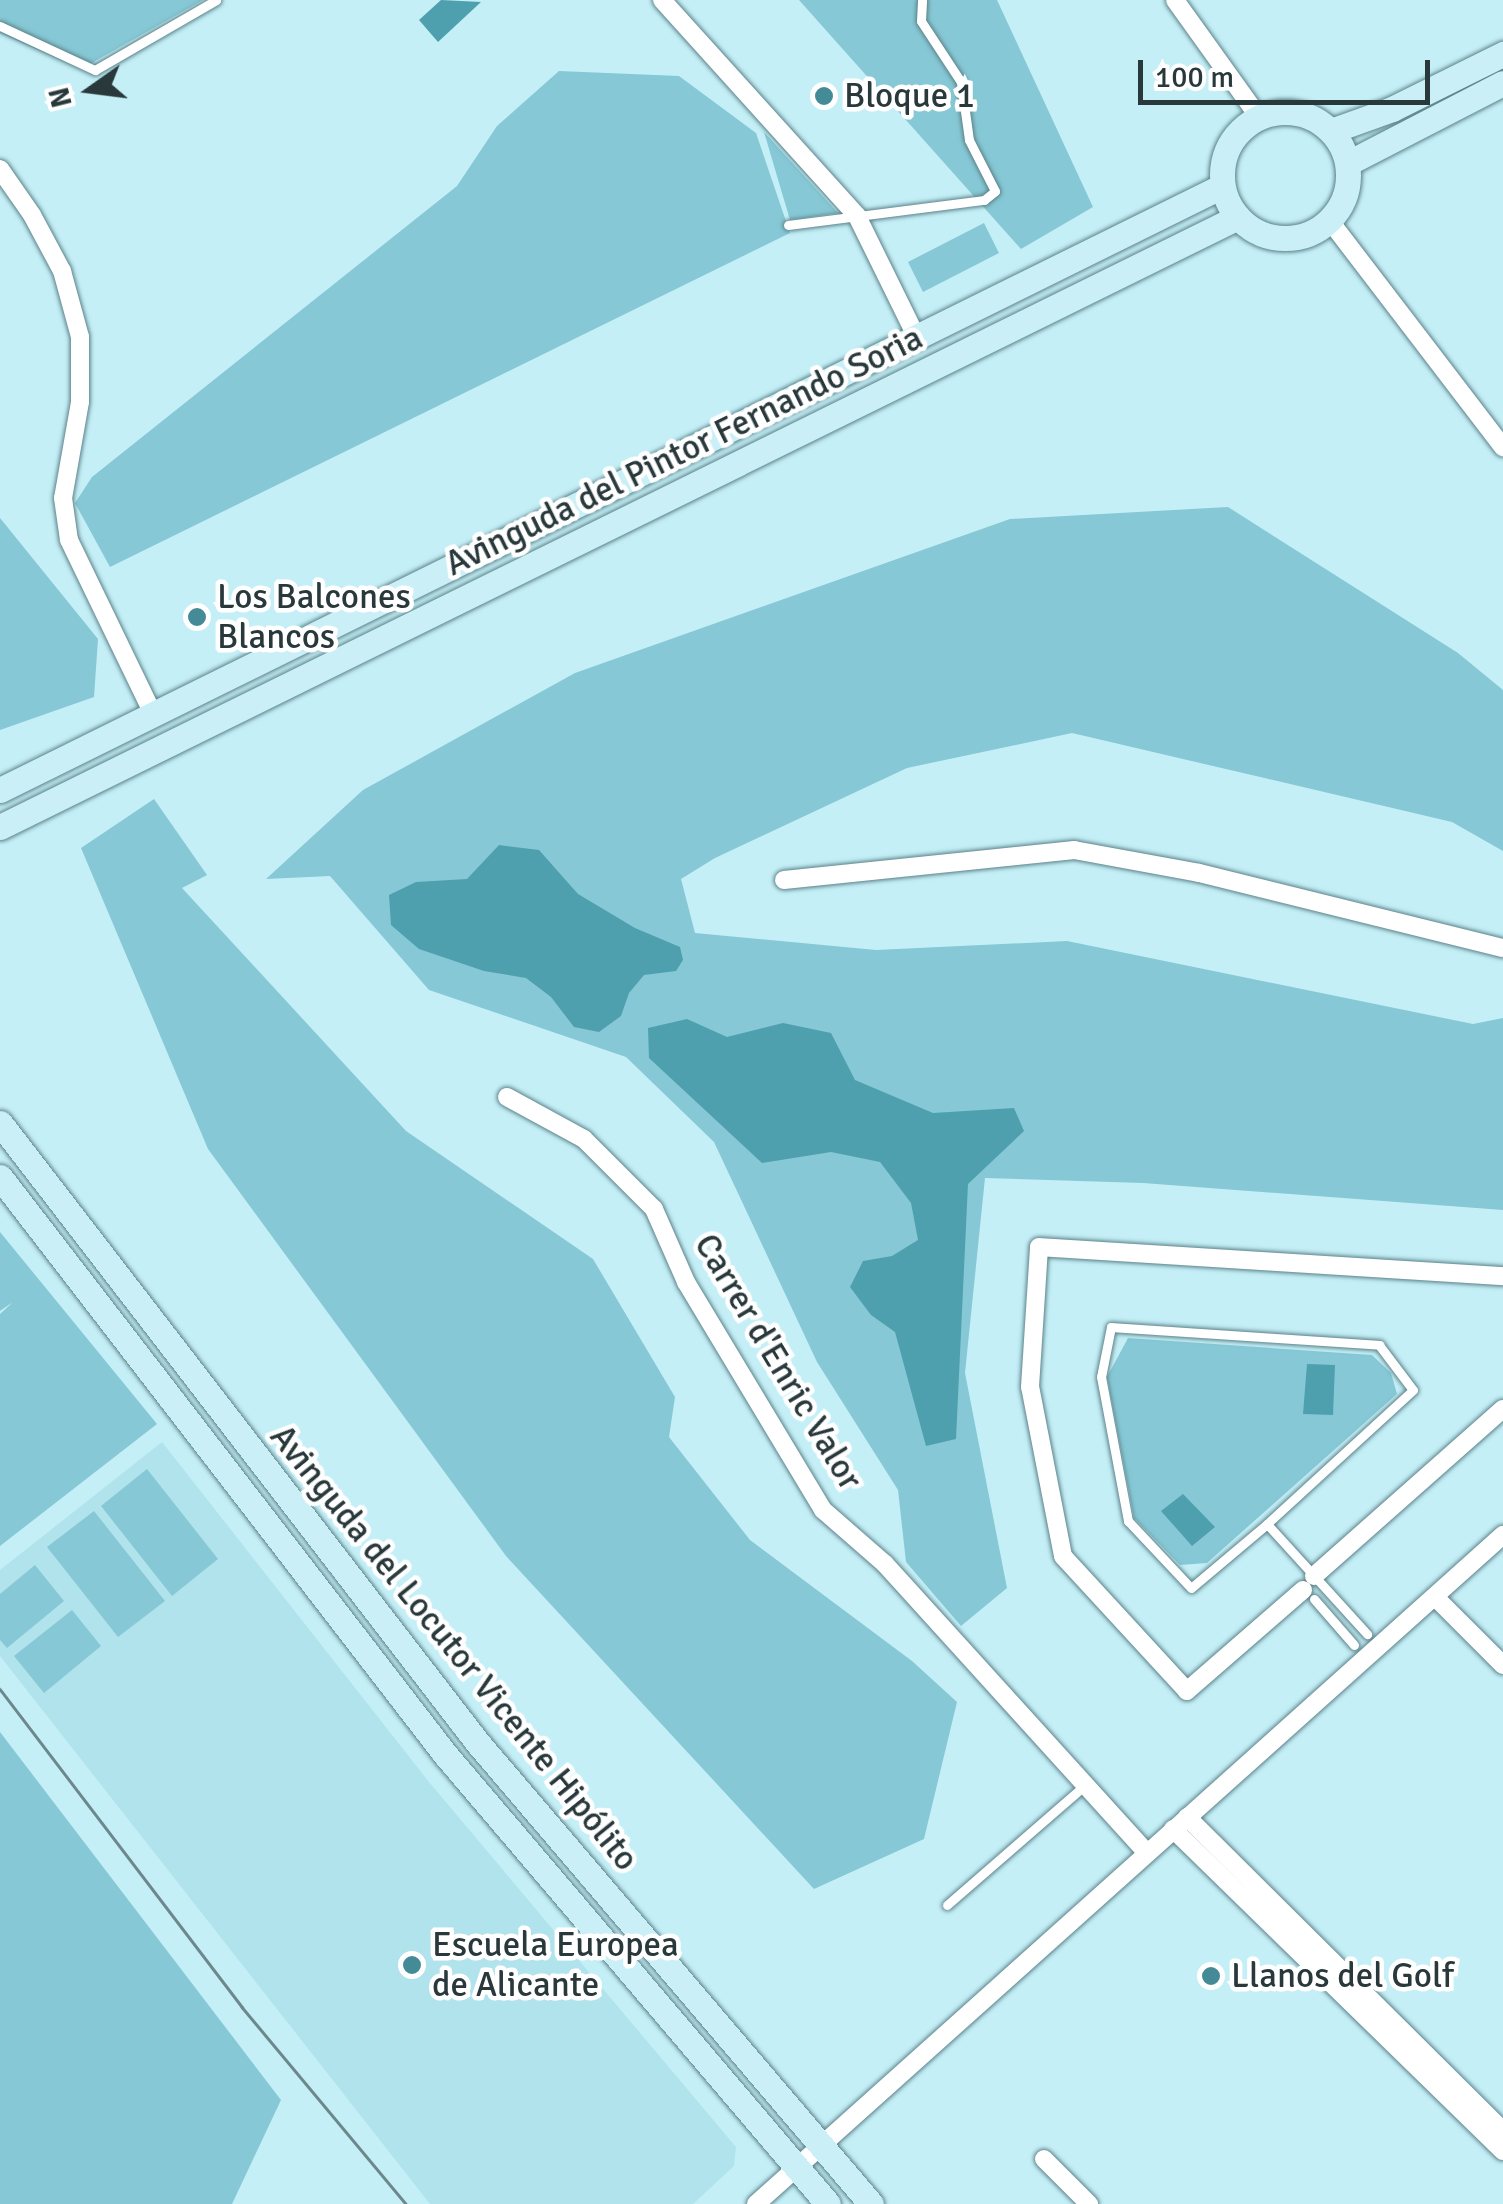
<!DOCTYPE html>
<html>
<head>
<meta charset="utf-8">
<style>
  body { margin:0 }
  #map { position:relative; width:1503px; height:2204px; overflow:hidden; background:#c5eff7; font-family:Signika,sans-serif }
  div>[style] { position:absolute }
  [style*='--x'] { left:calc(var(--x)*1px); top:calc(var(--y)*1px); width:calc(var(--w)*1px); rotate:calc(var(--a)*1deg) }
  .built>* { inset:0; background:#b0e3ec }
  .green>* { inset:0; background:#86c8d5 }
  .water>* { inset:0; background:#4ea0ae }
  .roads { filter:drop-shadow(0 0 2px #5b8289) drop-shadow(0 0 2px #5b8289) }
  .lane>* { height:9px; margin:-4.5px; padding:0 4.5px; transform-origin:4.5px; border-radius:4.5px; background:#fff }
  .street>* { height:18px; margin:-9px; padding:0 9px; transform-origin:9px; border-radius:9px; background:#fff }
  .secondary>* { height:25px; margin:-12.5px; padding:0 12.5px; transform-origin:12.5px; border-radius:12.5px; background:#caeff6 }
  .secondary>.ring { margin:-12.5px; padding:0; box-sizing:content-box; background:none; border:25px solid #caeff6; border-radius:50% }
  .tram>* { height:2.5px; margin:-1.25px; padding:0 1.25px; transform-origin:1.25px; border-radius:1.25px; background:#6d888d }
  .dots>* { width:28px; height:28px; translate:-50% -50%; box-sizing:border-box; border:5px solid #fff; border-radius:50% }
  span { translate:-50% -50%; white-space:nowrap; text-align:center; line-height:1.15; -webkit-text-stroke:9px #fff; paint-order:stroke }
  .poi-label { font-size:35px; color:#28383b }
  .left { translate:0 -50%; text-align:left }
  .street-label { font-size:35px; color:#28383b }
  .north { position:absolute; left:40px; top:40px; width:100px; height:100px; -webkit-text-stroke:8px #fff; paint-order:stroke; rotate:256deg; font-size:28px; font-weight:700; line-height:40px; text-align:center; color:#28383b }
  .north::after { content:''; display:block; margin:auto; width:35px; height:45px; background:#28383b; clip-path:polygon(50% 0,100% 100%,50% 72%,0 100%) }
  .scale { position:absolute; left:1138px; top:60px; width:292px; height:45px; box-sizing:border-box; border:5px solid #28383b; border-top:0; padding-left:12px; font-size:30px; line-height:35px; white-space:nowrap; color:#28383b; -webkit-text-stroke:8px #fff; paint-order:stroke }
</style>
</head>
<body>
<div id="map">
  <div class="built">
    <div style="clip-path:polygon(162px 1442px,429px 1782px,736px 2147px,734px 2166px,693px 2204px,430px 2204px,0 1656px,0 1570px)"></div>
  </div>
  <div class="green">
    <div style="clip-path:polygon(0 0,203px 0,81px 69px,0 33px)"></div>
    <div style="clip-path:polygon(799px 0,997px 0,1093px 207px,1021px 249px)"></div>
    <div style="clip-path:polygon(559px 71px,679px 76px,756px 133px,790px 233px,110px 567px,75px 503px,92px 477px,457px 186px,497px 126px)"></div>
    <div style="clip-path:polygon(764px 132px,838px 213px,790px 220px)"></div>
    <div style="clip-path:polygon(984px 223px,999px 253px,923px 292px,908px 262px)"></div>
    <div style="clip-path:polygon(1228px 507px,1458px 653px,1503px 690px,1503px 851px,1452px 822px,1072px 733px,907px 768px,715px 858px,681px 879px,695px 933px,876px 950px,1067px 941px,1473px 1024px,1503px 1018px,1503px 1210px,1143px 1183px,985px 1178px,965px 1373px,1007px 1588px,961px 1626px,906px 1562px,898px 1490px,817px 1362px,714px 1142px,626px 1057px,429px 990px,330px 876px,266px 879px,363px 790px,575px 673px,1010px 519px)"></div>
    <div style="clip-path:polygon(0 518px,98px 639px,94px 697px,0 730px)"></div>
    <div style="clip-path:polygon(154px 799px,207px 875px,182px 888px,406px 1131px,593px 1259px,675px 1397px,669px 1437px,750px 1540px,912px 1661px,957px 1702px,924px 1839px,814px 1889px,506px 1556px,208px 1149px,81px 848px)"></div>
    <div style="clip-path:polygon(0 1232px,157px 1424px,0 1546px,0 1314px,13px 1302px,0 1311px)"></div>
    <div style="clip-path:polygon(1128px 1338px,1372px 1355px,1391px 1373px,1397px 1394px,1207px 1563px,1180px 1565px,1134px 1518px,1107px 1377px)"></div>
    <div style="clip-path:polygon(147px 1469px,218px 1559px,172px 1596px,101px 1506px)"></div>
    <div style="clip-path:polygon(94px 1511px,165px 1601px,118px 1637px,47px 1547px)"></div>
    <div style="clip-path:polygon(35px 1565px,64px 1601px,7px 1648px,0 1640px,0 1594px)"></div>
    <div style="clip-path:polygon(72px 1610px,101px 1646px,44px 1693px,14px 1656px)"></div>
    <div style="clip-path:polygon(0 1732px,281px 2100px,232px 2204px,0 2204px)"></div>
  </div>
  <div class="water">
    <div style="clip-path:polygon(441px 0,481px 2px,438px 42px,419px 20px)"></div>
    <div style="clip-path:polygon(499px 845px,539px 850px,578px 894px,635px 928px,680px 947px,683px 960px,676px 971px,644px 975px,629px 993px,621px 1016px,599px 1032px,574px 1027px,551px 997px,526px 978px,484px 971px,419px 949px,391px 925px,389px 895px,416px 882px,467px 879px)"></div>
    <div style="clip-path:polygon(687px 1019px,727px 1037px,783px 1023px,831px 1033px,855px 1080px,933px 1113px,1014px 1108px,1024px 1131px,968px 1184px,956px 1439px,926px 1446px,895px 1332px,871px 1315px,850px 1287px,863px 1261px,892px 1256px,918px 1240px,911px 1203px,880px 1162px,831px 1152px,762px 1163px,649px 1058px,648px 1028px)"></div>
    <div style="clip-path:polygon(1307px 1364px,1335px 1365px,1333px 1415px,1303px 1414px)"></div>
    <div style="clip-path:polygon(1183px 1494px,1215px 1527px,1192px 1546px,1161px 1511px)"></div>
  </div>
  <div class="roads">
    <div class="lane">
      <div style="--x:0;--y:26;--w:105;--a:24.9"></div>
      <div style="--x:95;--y:70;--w:140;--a:-30"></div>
      <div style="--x:788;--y:225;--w:198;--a:-7.3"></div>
      <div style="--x:984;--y:200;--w:14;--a:-39"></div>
      <div style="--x:995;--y:191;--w:57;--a:-117"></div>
      <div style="--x:969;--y:140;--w:59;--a:-97.9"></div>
      <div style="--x:961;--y:82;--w:73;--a:-123.3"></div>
      <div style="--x:921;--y:21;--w:21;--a:-87"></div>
      <div style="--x:1267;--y:1524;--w:99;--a:139.9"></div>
      <div style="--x:1191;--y:1588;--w:92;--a:-133.2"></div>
      <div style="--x:1128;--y:1521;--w:147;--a:-100.6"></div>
      <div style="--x:1101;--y:1377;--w:51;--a:-78.7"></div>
      <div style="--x:1111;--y:1327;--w:269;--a:3.8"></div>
      <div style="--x:1379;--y:1345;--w:56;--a:52.9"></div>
      <div style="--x:1413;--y:1390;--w:198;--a:137.5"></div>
      <div style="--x:1267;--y:1524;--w:149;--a:47.7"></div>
      <div style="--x:1314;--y:1599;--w:61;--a:49"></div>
      <div style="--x:947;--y:1905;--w:183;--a:-41"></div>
    </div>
    <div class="street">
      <div style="--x:662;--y:0;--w:291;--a:47.9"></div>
      <div style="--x:857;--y:216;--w:136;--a:63.8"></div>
      <div style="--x:1175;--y:0;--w:143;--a:54.4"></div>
      <div style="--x:0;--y:169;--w:56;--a:55.2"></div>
      <div style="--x:32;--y:215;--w:64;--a:61.8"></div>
      <div style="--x:62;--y:271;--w:68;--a:74.7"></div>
      <div style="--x:80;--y:337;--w:65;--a:90"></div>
      <div style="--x:80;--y:402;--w:97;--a:100"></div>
      <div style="--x:63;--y:498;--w:42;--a:81.9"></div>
      <div style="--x:69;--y:540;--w:191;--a:64.2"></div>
      <div style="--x:1330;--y:221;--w:285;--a:52.6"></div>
      <div style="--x:784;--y:880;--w:292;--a:-5.9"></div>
      <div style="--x:1074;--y:850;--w:127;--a:10.4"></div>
      <div style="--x:1199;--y:873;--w:313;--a:13.9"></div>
      <div style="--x:507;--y:1097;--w:88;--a:28.6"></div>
      <div style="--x:584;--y:1139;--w:99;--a:45"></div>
      <div style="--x:654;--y:1209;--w:80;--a:66.3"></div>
      <div style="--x:686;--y:1282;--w:266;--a:59"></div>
      <div style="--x:823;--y:1510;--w:82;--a:41.1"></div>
      <div style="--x:885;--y:1564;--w:389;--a:47.8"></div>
      <div style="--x:1314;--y:1576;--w:252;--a:-41.5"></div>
      <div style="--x:1303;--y:1590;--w:154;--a:139"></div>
      <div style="--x:1187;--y:1691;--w:183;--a:-132.6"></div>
      <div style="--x:1063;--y:1556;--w:172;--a:-101"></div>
      <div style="--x:1030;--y:1387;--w:140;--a:-86.3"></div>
      <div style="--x:1039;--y:1247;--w:465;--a:3.6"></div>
      <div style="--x:1435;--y:1597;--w:96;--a:45"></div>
      <div style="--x:1187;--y:1817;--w:445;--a:44.8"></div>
      <div style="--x:1173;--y:1829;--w:461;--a:44.3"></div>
      <div style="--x:1044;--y:2159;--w:64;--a:45"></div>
      <div style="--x:756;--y:2204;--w:1003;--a:-41.85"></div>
    </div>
    <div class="secondary">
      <div class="ring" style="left:1222px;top:112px;width:101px;height:101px"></div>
      <div style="--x:1331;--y:131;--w:65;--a:-19.8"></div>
      <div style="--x:1392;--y:109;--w:124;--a:-26.4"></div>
      <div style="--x:1348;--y:163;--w:174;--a:-27.3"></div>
      <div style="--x:0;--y:790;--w:1363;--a:-26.3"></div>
      <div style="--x:0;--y:827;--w:1380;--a:-26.23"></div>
      <div style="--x:0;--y:1123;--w:781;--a:52.38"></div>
      <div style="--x:477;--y:1742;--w:607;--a:49.54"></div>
      <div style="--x:0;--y:1177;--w:727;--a:52.37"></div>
      <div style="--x:444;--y:1753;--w:592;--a:49.59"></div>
    </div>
  </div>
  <div class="tram">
    <div style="--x:0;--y:1689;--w:400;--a:52.7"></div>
    <div style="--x:242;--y:2007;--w:256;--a:50.2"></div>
  </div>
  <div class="dots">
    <div style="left:824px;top:96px;background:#458a97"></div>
    <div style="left:197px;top:617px;background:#458a97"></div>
    <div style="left:412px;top:1965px;background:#458a97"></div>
    <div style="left:1211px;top:1976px;background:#458a97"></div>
  </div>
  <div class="poi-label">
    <span class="left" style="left:844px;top:96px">Bloque 1</span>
    <span class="left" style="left:217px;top:617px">Los Balcones<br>Blancos</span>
    <span class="left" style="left:432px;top:1965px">Escuela Europea<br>de Alicante</span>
    <span class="left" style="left:1231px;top:1976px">Llanos del Golf</span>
  </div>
  <div class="street-label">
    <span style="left:684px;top:451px;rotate:-26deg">Avinguda del Pintor Fernando Soria</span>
    <span style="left:778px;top:1362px;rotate:59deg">Carrer d'Enric Valor</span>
    <span style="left:454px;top:1648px;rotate:51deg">Avinguda del Locutor Vicente Hipólito</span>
  </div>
  <div class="north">N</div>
  <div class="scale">100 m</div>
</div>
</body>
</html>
